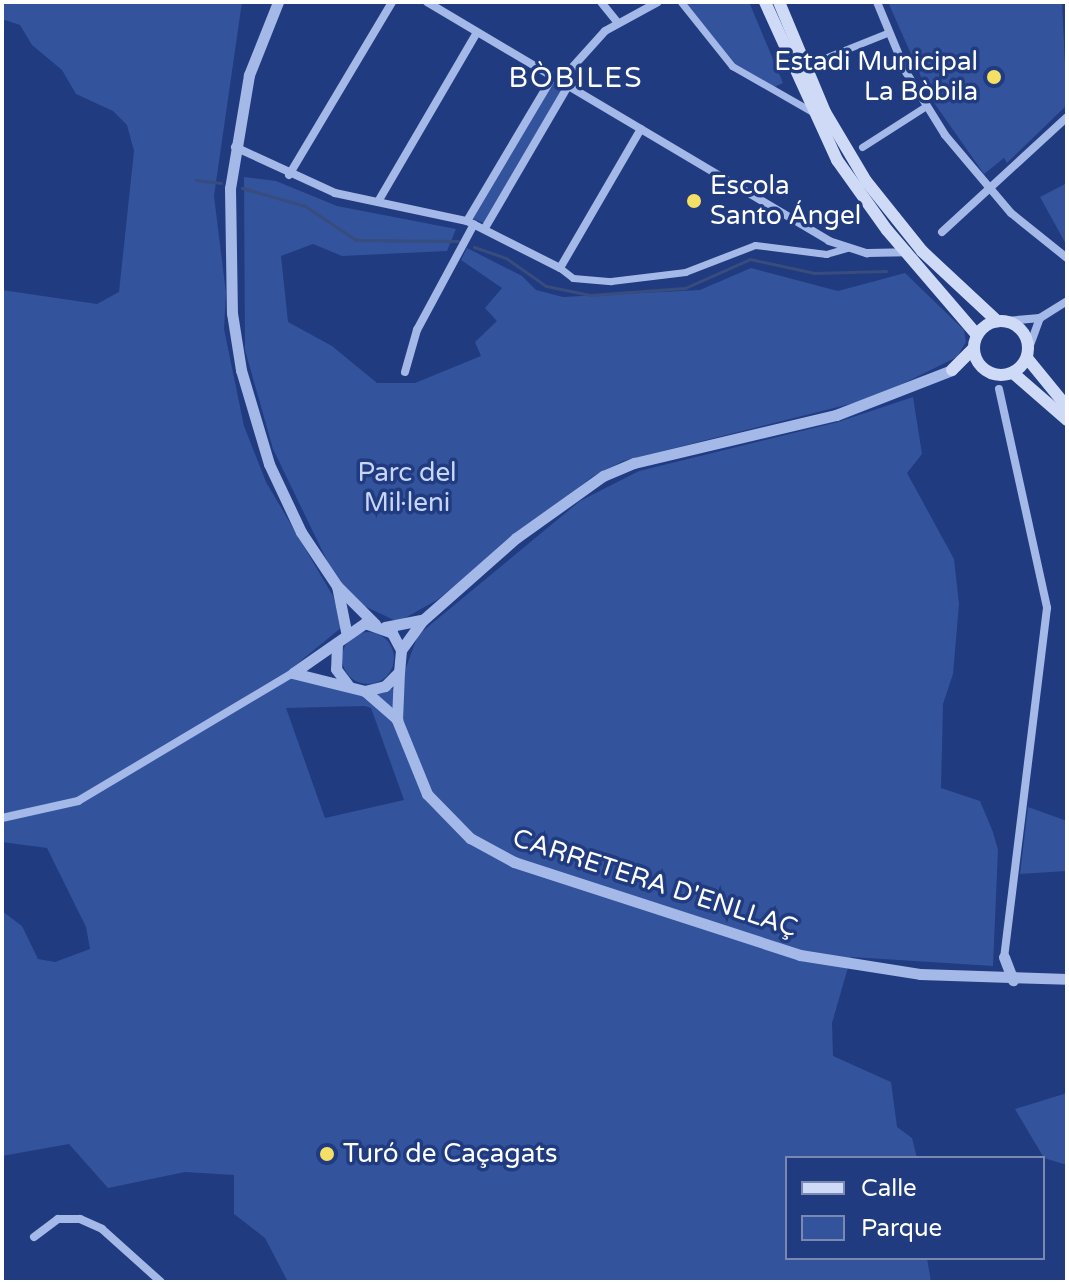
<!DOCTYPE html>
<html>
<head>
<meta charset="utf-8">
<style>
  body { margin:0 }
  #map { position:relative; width:1069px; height:1284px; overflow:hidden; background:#203b7f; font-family:"Varela Round",sans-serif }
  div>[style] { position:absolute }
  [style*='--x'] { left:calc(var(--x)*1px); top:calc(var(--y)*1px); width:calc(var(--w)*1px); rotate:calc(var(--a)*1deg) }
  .green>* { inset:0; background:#33539d }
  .round { border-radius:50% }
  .stream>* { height:3px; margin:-1.5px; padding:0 1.5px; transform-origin:1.5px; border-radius:1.5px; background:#384c7e }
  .pedestrian>* { height:7px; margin:-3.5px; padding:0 3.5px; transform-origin:3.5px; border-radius:3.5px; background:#a4b9e7 }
  .minor>* { height:8px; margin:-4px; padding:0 4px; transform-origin:4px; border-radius:4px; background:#a4b9e7 }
  .tertiary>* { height:11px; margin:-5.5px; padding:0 5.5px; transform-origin:5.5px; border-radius:5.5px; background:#a4b9e7 }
  .secondary>* { height:12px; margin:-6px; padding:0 6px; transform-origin:6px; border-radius:6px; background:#cfdaf6 }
  .secondary>.ring { margin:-6px; padding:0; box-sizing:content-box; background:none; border:12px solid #cfdaf6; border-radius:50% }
  .dots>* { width:22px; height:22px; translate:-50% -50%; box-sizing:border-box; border:4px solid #203b7f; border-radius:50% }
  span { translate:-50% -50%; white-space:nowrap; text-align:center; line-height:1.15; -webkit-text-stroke:7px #203b7f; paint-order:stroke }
  .poi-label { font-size:26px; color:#fff }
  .right { translate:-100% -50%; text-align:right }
  .left { translate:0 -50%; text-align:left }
  .park-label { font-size:26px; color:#c8d6f6 }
  .street-label { font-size:26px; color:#fff }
  .neighbourhood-label { font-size:28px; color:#fff; letter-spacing:2px }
  .frame { position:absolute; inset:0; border:4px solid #fff; pointer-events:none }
  .legend { position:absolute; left:785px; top:1156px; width:260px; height:104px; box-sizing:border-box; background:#203b7f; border:2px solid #7989b2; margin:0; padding:10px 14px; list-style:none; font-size:24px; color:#fff }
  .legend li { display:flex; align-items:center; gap:16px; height:40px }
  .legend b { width:40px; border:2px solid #7989b2 }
</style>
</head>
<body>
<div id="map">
  <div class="green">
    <div style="clip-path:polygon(evenodd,2px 2px,242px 2px,214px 196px,226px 293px,224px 329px,244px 426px,266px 482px,333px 596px,342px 627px,286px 673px,331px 687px,398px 689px,418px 635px,580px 501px,639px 471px,838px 422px,913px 397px,922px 454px,907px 473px,954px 559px,959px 604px,953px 674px,943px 704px,941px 788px,980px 801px,993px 832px,998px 850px,993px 966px,851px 957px,832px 1023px,833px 1056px,891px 1082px,897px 1127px,912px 1138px,917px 1158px,787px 1158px,787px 1258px,927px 1258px,931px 1282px,288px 1282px,265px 1238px,234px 1214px,234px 1175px,185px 1172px,108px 1188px,69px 1144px,2px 1156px,2px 911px,22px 926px,38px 959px,55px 962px,90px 949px,86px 927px,47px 848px,2px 842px,2px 290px,97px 304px,119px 292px,134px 151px,127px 125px,113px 111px,76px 94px,62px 70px,32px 45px,20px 25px,2px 19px,2px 2px,365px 706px,371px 708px,404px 800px,325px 818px,286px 708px,365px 706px)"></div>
    <div style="clip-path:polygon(691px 2px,749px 2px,783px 83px,768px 90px,734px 64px,684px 5px)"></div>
    <div style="clip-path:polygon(888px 2px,1062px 2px,1067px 105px,1007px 163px,1004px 158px,984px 174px,930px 97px)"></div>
    <div style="clip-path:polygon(554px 81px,563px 87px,484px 223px,471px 218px)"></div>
    <div style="clip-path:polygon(244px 177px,276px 181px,337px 206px,456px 229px,447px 251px,342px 256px,313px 244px,281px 256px,288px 322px,332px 346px,377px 383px,415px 383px,481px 356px,475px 342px,497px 321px,485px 308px,502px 288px,461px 260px,467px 248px,522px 276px,536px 290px,563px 297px,700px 290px,751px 268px,838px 291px,905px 273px,964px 330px,966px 342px,957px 357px,874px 398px,623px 461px,592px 477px,437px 600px,398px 622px,356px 602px,332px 571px,273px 449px,245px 350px)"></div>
    <div style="clip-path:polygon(1067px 183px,1067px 246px,1040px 197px)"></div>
    <div class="round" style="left:342px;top:632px;width:52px;height:52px"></div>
    <div style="clip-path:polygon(1028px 807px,1067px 821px,1067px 871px,1020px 874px)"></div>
    <div style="clip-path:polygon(1067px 1093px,1067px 1165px,1044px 1158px,1015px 1109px)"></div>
  </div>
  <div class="stream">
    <div style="--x:196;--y:180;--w:25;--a:7"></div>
    <div style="--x:242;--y:188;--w:66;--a:15.9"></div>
    <div style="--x:305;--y:206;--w:61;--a:33.7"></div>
    <div style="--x:356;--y:240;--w:102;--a:0.6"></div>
    <div style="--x:474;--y:247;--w:34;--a:19"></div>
    <div style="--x:506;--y:258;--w:49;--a:35"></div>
    <div style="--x:546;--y:286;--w:45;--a:11.6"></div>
    <div style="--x:590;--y:295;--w:95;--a:-4.2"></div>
    <div style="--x:685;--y:288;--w:71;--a:-24"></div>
    <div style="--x:750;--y:259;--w:66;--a:12.2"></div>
    <div style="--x:815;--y:273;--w:71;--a:-1.6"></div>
  </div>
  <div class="pedestrian">
    <div style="--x:681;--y:2;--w:82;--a:51.4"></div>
    <div style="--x:732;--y:66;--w:91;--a:29.7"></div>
    <div style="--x:822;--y:59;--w:72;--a:-21.9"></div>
    <div style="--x:862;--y:147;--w:76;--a:-32.6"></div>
    <div style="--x:560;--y:268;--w:16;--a:38"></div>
    <div style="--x:573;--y:278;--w:38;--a:5"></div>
    <div style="--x:611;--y:281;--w:75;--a:-6.9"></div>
    <div style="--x:685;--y:272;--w:75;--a:-21.1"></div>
    <div style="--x:755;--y:245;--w:72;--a:7.2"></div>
    <div style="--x:826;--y:254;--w:22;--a:-16"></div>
  </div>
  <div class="minor">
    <div style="--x:427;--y:2;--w:468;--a:30.7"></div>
    <div style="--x:829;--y:241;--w:40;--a:18"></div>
    <div style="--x:867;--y:253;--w:39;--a:-1"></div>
    <div style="--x:601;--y:2;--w:26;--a:51"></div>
    <div style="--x:877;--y:2;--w:76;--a:67.5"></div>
    <div style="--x:906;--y:72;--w:74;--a:58.2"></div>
    <div style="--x:945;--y:135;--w:102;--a:49.8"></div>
    <div style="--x:1011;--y:213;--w:72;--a:38.8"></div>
    <div style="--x:560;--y:81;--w:67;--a:-48"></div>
    <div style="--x:605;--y:31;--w:60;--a:-28.7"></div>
    <div style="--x:235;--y:147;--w:110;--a:24.7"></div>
    <div style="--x:335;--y:193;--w:135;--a:12"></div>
    <div style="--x:467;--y:221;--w:104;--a:26.8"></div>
    <div style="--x:560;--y:268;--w:161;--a:-59.8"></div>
    <div style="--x:289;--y:175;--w:201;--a:-59.2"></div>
    <div style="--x:379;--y:200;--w:194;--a:-59.7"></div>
    <div style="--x:467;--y:221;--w:169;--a:-59.3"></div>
    <div style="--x:485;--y:228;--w:164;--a:-59.7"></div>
    <div style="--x:942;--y:232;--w:170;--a:-42.6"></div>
    <div style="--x:1006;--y:321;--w:34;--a:-5"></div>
    <div style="--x:1040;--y:318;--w:32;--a:-32"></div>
    <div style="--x:1029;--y:348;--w:32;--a:-70"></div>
    <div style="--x:405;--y:372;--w:44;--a:-74.1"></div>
    <div style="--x:417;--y:330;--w:120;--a:-61.7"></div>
    <div style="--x:999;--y:389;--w:224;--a:77.6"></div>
    <div style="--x:1047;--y:608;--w:352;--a:97"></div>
    <div style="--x:2;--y:818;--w:78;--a:-12.6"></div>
    <div style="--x:78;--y:801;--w:250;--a:-30.8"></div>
    <div style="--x:34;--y:1237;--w:30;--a:-37"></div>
    <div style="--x:58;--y:1219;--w:22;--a:0"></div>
    <div style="--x:80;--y:1219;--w:24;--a:24"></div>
    <div style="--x:102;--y:1229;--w:79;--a:41.9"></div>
  </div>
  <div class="tertiary">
    <div style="--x:278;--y:2;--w:79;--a:111.7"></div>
    <div style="--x:249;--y:75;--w:115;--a:99.5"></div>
    <div style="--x:230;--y:188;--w:125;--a:89.1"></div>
    <div style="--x:232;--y:313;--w:58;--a:81"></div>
    <div style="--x:241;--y:370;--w:98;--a:73.4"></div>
    <div style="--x:269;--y:464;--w:75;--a:64.8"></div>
    <div style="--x:301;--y:532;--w:65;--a:56.3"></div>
    <div style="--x:337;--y:586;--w:54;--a:45"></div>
    <div style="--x:337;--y:586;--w:46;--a:78.7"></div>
    <div style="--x:365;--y:623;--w:29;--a:20"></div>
    <div style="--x:392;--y:633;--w:19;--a:62"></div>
    <div style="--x:401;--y:650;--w:22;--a:95"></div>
    <div style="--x:399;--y:672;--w:20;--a:135"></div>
    <div style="--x:385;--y:686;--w:21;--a:166"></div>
    <div style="--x:365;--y:691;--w:74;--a:-166"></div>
    <div style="--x:293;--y:673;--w:88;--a:-34.8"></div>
    <div style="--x:385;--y:627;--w:38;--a:-11"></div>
    <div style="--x:337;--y:643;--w:26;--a:92"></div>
    <div style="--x:336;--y:669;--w:20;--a:53"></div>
    <div style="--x:401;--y:650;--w:37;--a:-54"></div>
    <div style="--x:423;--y:620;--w:124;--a:-41.4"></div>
    <div style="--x:516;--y:538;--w:107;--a:-35.5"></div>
    <div style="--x:603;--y:476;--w:34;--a:-23"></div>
    <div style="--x:634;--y:463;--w:208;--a:-13.4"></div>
    <div style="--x:836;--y:415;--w:124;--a:-21.2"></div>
    <div style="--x:399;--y:672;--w:48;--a:92.4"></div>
    <div style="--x:397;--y:720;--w:80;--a:67.9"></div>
    <div style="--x:427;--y:794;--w:62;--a:45.7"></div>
    <div style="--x:470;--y:838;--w:50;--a:28.6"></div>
    <div style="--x:514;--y:862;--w:301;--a:18"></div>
    <div style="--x:800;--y:955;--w:121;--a:9"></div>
    <div style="--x:920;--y:974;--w:147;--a:1.9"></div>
    <div style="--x:365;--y:691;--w:43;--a:41.2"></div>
    <div style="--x:1004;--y:957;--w:25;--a:69"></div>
  </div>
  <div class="secondary">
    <div style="--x:765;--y:2;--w:174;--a:65.5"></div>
    <div style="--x:837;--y:160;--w:86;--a:54.5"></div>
    <div style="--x:887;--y:230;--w:138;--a:49.4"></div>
    <div style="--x:779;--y:2;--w:119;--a:67.3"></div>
    <div style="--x:825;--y:112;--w:80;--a:59.3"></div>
    <div style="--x:866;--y:181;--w:90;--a:51.3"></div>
    <div style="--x:922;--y:251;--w:103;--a:43"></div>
    <div class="ring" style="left:974px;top:321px;width:42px;height:42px"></div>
    <div style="--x:1027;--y:358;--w:63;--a:50.8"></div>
    <div style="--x:952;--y:370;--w:31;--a:-45"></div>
    <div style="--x:1013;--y:373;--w:72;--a:41"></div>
  </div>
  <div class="dots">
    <div style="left:994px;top:77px;background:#f5e065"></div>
    <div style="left:694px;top:201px;background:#f5e065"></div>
    <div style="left:327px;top:1154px;background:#f5e065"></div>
  </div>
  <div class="poi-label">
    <span class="right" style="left:978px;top:77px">Estadi Municipal<br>La Bòbila</span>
    <span class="left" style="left:710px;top:201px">Escola<br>Santo Ángel</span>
    <span class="left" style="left:343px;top:1154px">Turó de Caçagats</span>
  </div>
  <div class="park-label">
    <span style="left:407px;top:488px">Parc del<br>Mil·leni</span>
  </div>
  <div class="street-label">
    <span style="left:655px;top:883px;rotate:18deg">CARRETERA D'ENLLAÇ</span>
  </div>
  <div class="neighbourhood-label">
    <span style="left:576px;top:78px">BÒBILES</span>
  </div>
  <div class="frame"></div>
  <ul class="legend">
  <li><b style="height:10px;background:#cfdaf6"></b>Calle</li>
  <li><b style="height:22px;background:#33539d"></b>Parque</li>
  </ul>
</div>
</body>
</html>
